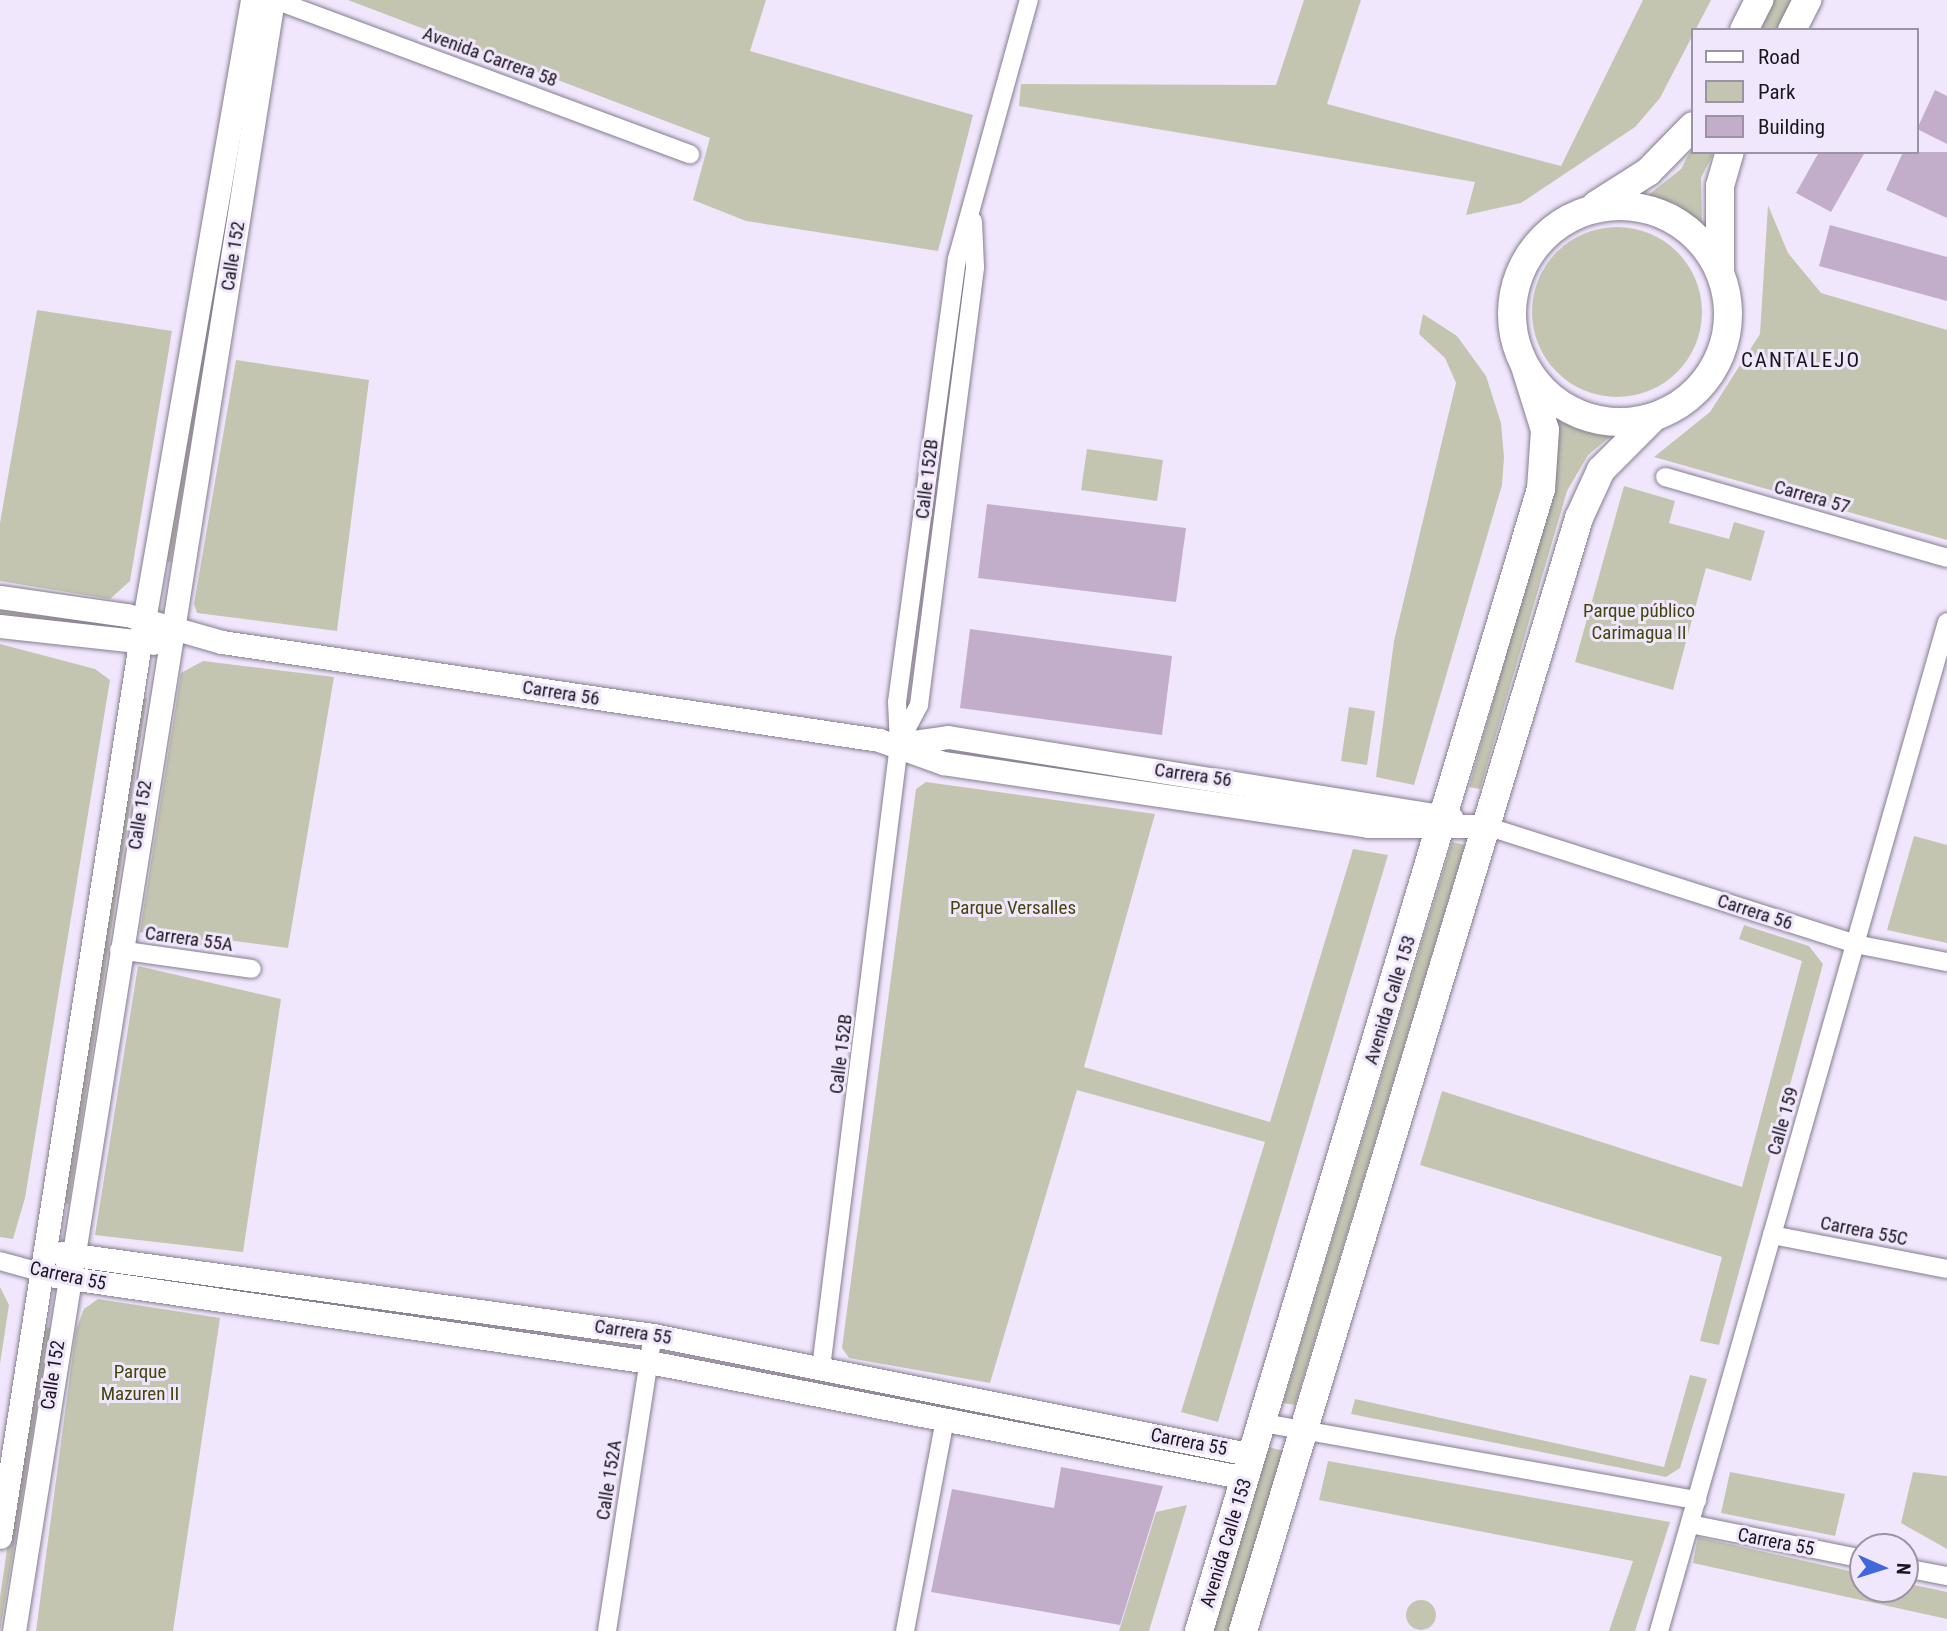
<!DOCTYPE html>
<html>
<head>
<meta charset="utf-8">
<style>
  body { margin:0 }
  #map { position:relative; width:1947px; height:1631px; overflow:hidden; background:#f1e7fd; font-family:"Roboto Condensed",sans-serif }
  div>[style] { position:absolute }
  [style*='--x'] { left:calc(var(--x)*1px); top:calc(var(--y)*1px); width:calc(var(--w)*1px); rotate:calc(var(--a)*1deg) }
  .green>* { inset:0; background:#c3c5b1 }
  .round { border-radius:50% }
  .building>* { inset:0; background:#c2aecb }
  .roads { filter:drop-shadow(0 0 2px #867d90) drop-shadow(0 0 2px #867d90) }
  .minor>* { height:18px; margin:-9px; padding:0 9px; transform-origin:9px; border-radius:9px; background:#fff }
  .tertiary>* { height:23px; margin:-11.5px; padding:0 11.5px; transform-origin:11.5px; border-radius:11.5px; background:#fff }
  .primary>* { height:28px; margin:-14px; padding:0 14px; transform-origin:14px; border-radius:14px; background:#fff }
  .primary>.ring { margin:-14px; padding:0; box-sizing:content-box; background:none; border:28px solid #fff; border-radius:50% }
  span { translate:-50% -50%; white-space:nowrap; text-align:center; line-height:1.15; -webkit-text-stroke:6px #f1e7fd; paint-order:stroke }
  .street-label { font-size:19px; color:#1a161e }
  .park-label { font-size:19px; color:#42450c }
  .neighbourhood-label { font-size:21px; color:#1a161e; letter-spacing:2px }
  .legend { position:absolute; left:1691px; top:28px; width:228px; height:126px; box-sizing:border-box; background:#f1e7fd; border:2px solid #9b93a4; margin:0; padding:9px 12px; list-style:none; font-size:21px; color:#1a161e }
  .legend li { display:flex; align-items:center; gap:14px; height:35px }
  .legend b { width:35px; border:2px solid #9b93a4 }
  .north { position:absolute; left:1849px; top:1533px; width:70px; height:70px; box-sizing:border-box; background:#f1e7fd; border:2px solid #9b93a4; border-radius:50%; rotate:93deg; font-size:19px; font-weight:700; line-height:28px; text-align:center; color:#1a161e }
  .north::after { content:''; display:block; margin:auto; width:24px; height:32px; background:#4168da; clip-path:polygon(50% 0,100% 100%,50% 72%,0 100%) }
</style>
</head>
<body>
<div id="map">
  <div class="green">
    <div style="clip-path:polygon(348px 0,766px 0,750px 51px,973px 115px,938px 251px,746px 221px,693px 200px,710px 138px)"></div>
    <div style="clip-path:polygon(1304px 0,1361px 0,1327px 104px,1561px 166px,1643px 0,1711px 0,1660px 98px,1635px 127px,1521px 203px,1466px 215px,1475px 182px,1019px 106px,1021px 84px,1276px 85px)"></div>
    <div style="clip-path:polygon(1771px 0,1792px 0,1777px 30px,1755px 30px)"></div>
    <div style="clip-path:polygon(251px 30px,259px 35px,171px 562px,164px 562px)"></div>
    <div style="clip-path:polygon(1693px 146px,1693px 152px,1714px 152px,1701px 178px,1702px 223px,1674px 203px,1646px 197px,1681px 169px)"></div>
    <div style="clip-path:polygon(1768px 205px,1788px 253px,1821px 293px,1947px 330px,1947px 540px,1654px 457px,1710px 412px,1760px 334px)"></div>
    <div class="round" style="left:1532px;top:227px;width:170px;height:170px"></div>
    <div style="clip-path:polygon(37px 310px,172px 331px,130px 581px,110px 599px,0 581px,0 523px)"></div>
    <div style="clip-path:polygon(1423px 314px,1457px 336px,1486px 376px,1501px 423px,1504px 457px,1502px 485px,1414px 785px,1376px 777px,1394px 641px,1456px 383px,1445px 358px,1419px 334px)"></div>
    <div style="clip-path:polygon(236px 360px,369px 380px,337px 631px,197px 613px,194px 604px)"></div>
    <div style="clip-path:polygon(1553px 413px,1613px 434px,1588px 455px,1567px 491px,1480px 789px,1469px 787px,1556px 477px)"></div>
    <div style="clip-path:polygon(1087px 449px,1163px 460px,1157px 501px,1081px 490px)"></div>
    <div style="clip-path:polygon(1624px 486px,1675px 501px,1669px 523px,1729px 539px,1734px 522px,1765px 531px,1751px 581px,1706px 568px,1673px 690px,1575px 662px)"></div>
    <div style="clip-path:polygon(0 604px,102px 619px,101px 631px,0 615px)"></div>
    <div style="clip-path:polygon(0 644px,95px 669px,110px 680px,25px 1198px,13px 1239px,0 1237px)"></div>
    <div style="clip-path:polygon(203px 661px,334px 677px,288px 948px,227px 940px,224px 950px,140px 932px,181px 673px)"></div>
    <div style="clip-path:polygon(139px 698px,147px 698px,69px 1204px,59px 1203px)"></div>
    <div style="clip-path:polygon(1349px 707px,1375px 711px,1367px 765px,1341px 761px)"></div>
    <div style="clip-path:polygon(926px 782px,1155px 814px,1084px 1067px,1270px 1122px,1353px 849px,1388px 855px,1218px 1422px,1181px 1412px,1265px 1142px,1077px 1090px,990px 1383px,849px 1358px,842px 1348px,916px 789px)"></div>
    <div style="clip-path:polygon(1914px 836px,1947px 845px,1947px 943px,1887px 930px)"></div>
    <div style="clip-path:polygon(1452px 842px,1465px 845px,1295px 1405px,1283px 1403px)"></div>
    <div style="clip-path:polygon(1744px 925px,1809px 946px,1823px 964px,1719px 1345px,1700px 1341px,1722px 1257px,1420px 1165px,1442px 1091px,1742px 1187px,1802px 961px,1739px 939px)"></div>
    <div style="clip-path:polygon(138px 966px,281px 999px,243px 1252px,95px 1235px)"></div>
    <div style="clip-path:polygon(0 1287px,9px 1305px,0 1364px)"></div>
    <div style="clip-path:polygon(98px 1299px,220px 1318px,173px 1631px,36px 1631px,76px 1330px,84px 1309px)"></div>
    <div style="clip-path:polygon(40px 1326px,50px 1328px,0 1631px,0 1597px)"></div>
    <div style="clip-path:polygon(1690px 1375px,1707px 1379px,1680px 1468px,1666px 1477px,1351px 1414px,1355px 1399px,1664px 1467px)"></div>
    <div style="clip-path:polygon(1269px 1447px,1283px 1451px,1229px 1631px,1213px 1631px)"></div>
    <div style="clip-path:polygon(1328px 1461px,1670px 1522px,1635px 1631px,1609px 1631px,1633px 1561px,1319px 1500px)"></div>
    <div style="clip-path:polygon(1730px 1472px,1845px 1494px,1835px 1536px,1721px 1513px)"></div>
    <div style="clip-path:polygon(1913px 1472px,1947px 1476px,1947px 1549px,1901px 1523px)"></div>
    <div style="clip-path:polygon(1187px 1505px,1149px 1631px,1119px 1631px,1156px 1512px)"></div>
    <div style="clip-path:polygon(1698px 1537px,1863px 1574px,1863px 1589px,1905px 1589px,1905px 1583px,1947px 1592px,1947px 1619px,1693px 1563px)"></div>
    <div class="round" style="left:1406px;top:1600px;width:30px;height:30px"></div>
  </div>
  <div class="building">
    <div style="clip-path:polygon(1935px 90px,1947px 96px,1947px 144px,1917px 129px)"></div>
    <div style="clip-path:polygon(1819px 152px,1865px 152px,1831px 212px,1796px 193px)"></div>
    <div style="clip-path:polygon(1903px 152px,1947px 152px,1947px 218px,1886px 190px)"></div>
    <div style="clip-path:polygon(1830px 225px,1947px 257px,1947px 301px,1819px 266px)"></div>
    <div style="clip-path:polygon(987px 504px,1186px 528px,1176px 602px,978px 578px)"></div>
    <div style="clip-path:polygon(970px 629px,1172px 656px,1162px 735px,960px 708px)"></div>
    <div style="clip-path:polygon(1061px 1467px,1163px 1486px,1120px 1625px,931px 1592px,952px 1489px,1054px 1508px)"></div>
  </div>
  <div class="roads">
    <div class="minor">
      <div style="--x:275;--y:0;--w:443;--a:20.4"></div>
      <div style="--x:1665;--y:477;--w:293;--a:16"></div>
      <div style="--x:900;--y:741;--w:41;--a:-62.2"></div>
      <div style="--x:919;--y:705;--w:442;--a:-82.7"></div>
      <div style="--x:975;--y:267;--w:46;--a:-92.5"></div>
      <div style="--x:1486;--y:826;--w:387;--a:17.7"></div>
      <div style="--x:1855;--y:944;--w:94;--a:11.1"></div>
      <div style="--x:119;--y:950;--w:134;--a:8.1"></div>
      <div style="--x:1772;--y:1235;--w:178;--a:11"></div>
      <div style="--x:0;--y:1261;--w:41;--a:15.4"></div>
      <div style="--x:821;--y:1368;--w:629;--a:-82.87"></div>
      <div style="--x:899;--y:744;--w:42;--a:-92.7"></div>
      <div style="--x:897;--y:702;--w:447;--a:-82.3"></div>
      <div style="--x:957;--y:259;--w:269;--a:-74.5"></div>
      <div style="--x:1263;--y:1423;--w:441;--a:10.1"></div>
      <div style="--x:1690;--y:1524;--w:177;--a:11.4"></div>
      <div style="--x:1905;--y:1568;--w:43;--a:10.8"></div>
      <div style="--x:607;--y:1631;--w:300;--a:-81.2"></div>
      <div style="--x:905;--y:1631;--w:215;--a:-79.3"></div>
      <div style="--x:1659;--y:1631;--w:1049;--a:-74.07"></div>
    </div>
    <div class="tertiary">
      <div style="--x:0;--y:597;--w:128;--a:8.1"></div>
      <div style="--x:127;--y:615;--w:99;--a:15.9"></div>
      <div style="--x:222;--y:642;--w:664;--a:8.48"></div>
      <div style="--x:879;--y:740;--w:68;--a:19.8"></div>
      <div style="--x:943;--y:763;--w:430;--a:8.4"></div>
      <div style="--x:1368;--y:826;--w:118;--a:0"></div>
      <div style="--x:0;--y:626;--w:154;--a:6.3"></div>
      <div style="--x:899;--y:744;--w:49;--a:-8.1"></div>
      <div style="--x:948;--y:737;--w:510;--a:9.13"></div>
      <div style="--x:60;--y:1253;--w:599;--a:7.87"></div>
      <div style="--x:653;--y:1335;--w:612;--a:11.31"></div>
      <div style="--x:56;--y:1276;--w:599;--a:8.25"></div>
      <div style="--x:649;--y:1362;--w:608;--a:11"></div>
      <div style="--x:0;--y:1537;--w:905;--a:-81.1"></div>
      <div style="--x:140;--y:643;--w:653;--a:-80.12"></div>
      <div style="--x:14;--y:1631;--w:1651;--a:-80.98"></div>
    </div>
    <div class="primary">
      <div style="--x:1744;--y:30;--w:34;--a:-63"></div>
      <div style="--x:1792;--y:30;--w:34;--a:-63"></div>
      <div style="--x:1596;--y:205;--w:62;--a:-32.4"></div>
      <div style="--x:1648;--y:172;--w:64;--a:-45.6"></div>
      <div class="ring" style="left:1512px;top:206px;width:188px;height:188px"></div>
      <div style="--x:1720;--y:270;--w:84;--a:-90"></div>
      <div style="--x:1720;--y:186;--w:35;--a:-74"></div>
      <div style="--x:1199;--y:1631;--w:1192;--a:-73.33"></div>
      <div style="--x:1541;--y:489;--w:59;--a:-86.1"></div>
      <div style="--x:1545;--y:430;--w:67;--a:-107.4"></div>
      <div style="--x:1243;--y:1631;--w:1163;--a:-73.2"></div>
      <div style="--x:1579;--y:518;--w:53;--a:-65.4"></div>
      <div style="--x:1601;--y:470;--w:75;--a:-45"></div>
    </div>
  </div>
  <div class="street-label">
    <span style="left:490px;top:57px;rotate:20deg">Avenida Carrera 58</span>
    <span style="left:233px;top:256px;rotate:-81deg">Calle 152</span>
    <span style="left:927px;top:479px;rotate:-83deg">Calle 152B</span>
    <span style="left:1812px;top:497px;rotate:16deg">Carrera 57</span>
    <span style="left:561px;top:693px;rotate:9deg">Carrera 56</span>
    <span style="left:1193px;top:775px;rotate:8deg">Carrera 56</span>
    <span style="left:140px;top:815px;rotate:-81deg">Calle 152</span>
    <span style="left:1755px;top:912px;rotate:18deg">Carrera 56</span>
    <span style="left:189px;top:939px;rotate:8deg">Carrera 55A</span>
    <span style="left:1390px;top:1000px;rotate:-73deg">Avenida Calle 153</span>
    <span style="left:841px;top:1054px;rotate:-83deg">Calle 152B</span>
    <span style="left:1783px;top:1121px;rotate:-74deg">Calle 159</span>
    <span style="left:1864px;top:1231px;rotate:11deg">Carrera 55C</span>
    <span style="left:68px;top:1276px;rotate:12deg">Carrera 55</span>
    <span style="left:633px;top:1332px;rotate:9deg">Carrera 55</span>
    <span style="left:53px;top:1375px;rotate:-81deg">Calle 152</span>
    <span style="left:1189px;top:1442px;rotate:11deg">Carrera 55</span>
    <span style="left:609px;top:1480px;rotate:-81deg">Calle 152A</span>
    <span style="left:1776px;top:1542px;rotate:11deg">Carrera 55</span>
    <span style="left:1226px;top:1543px;rotate:-73deg">Avenida Calle 153</span>
  </div>
  <div class="park-label">
    <span style="left:1639px;top:622px">Parque público<br>Carimagua II</span>
    <span style="left:1013px;top:908px">Parque Versalles</span>
    <span style="left:140px;top:1383px">Parque<br>Mazuren II</span>
  </div>
  <div class="neighbourhood-label">
    <span style="left:1801px;top:360px">CANTALEJO</span>
  </div>
  <ul class="legend">
  <li><b style="height:9px;background:#fff"></b>Road</li>
  <li><b style="height:19px;background:#c3c5b1"></b>Park</li>
  <li><b style="height:19px;background:#c2aecb"></b>Building</li>
  </ul>
  <div class="north">N</div>
</div>
</body>
</html>
